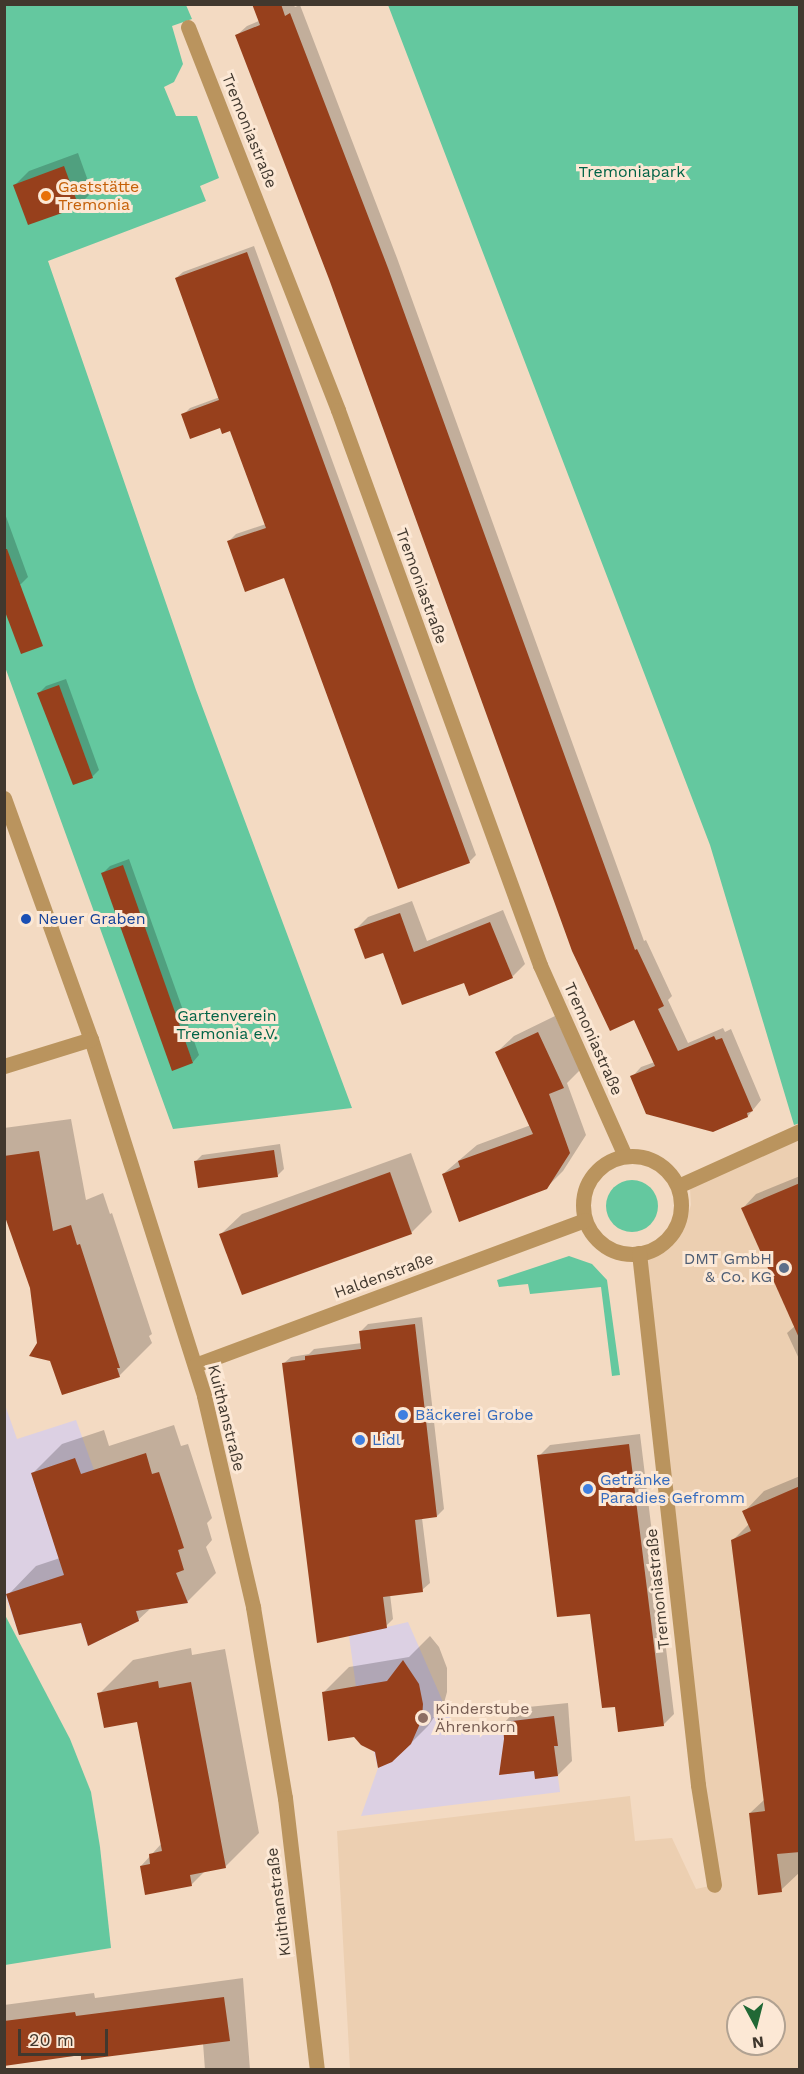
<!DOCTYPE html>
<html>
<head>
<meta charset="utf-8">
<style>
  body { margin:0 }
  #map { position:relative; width:804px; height:2074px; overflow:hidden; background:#f3dac2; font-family:"Work Sans",sans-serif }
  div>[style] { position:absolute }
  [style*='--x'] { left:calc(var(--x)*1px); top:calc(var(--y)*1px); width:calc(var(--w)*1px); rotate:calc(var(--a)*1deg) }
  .built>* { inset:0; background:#eccfb1 }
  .education>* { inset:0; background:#dcd0e3 }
  .green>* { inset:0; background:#64c89f }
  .round { border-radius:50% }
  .shadow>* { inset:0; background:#0003 }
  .building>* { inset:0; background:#97401c }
  .minor>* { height:15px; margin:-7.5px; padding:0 7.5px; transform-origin:7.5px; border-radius:7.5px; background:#ba945e }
  .minor>.ring { margin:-7.5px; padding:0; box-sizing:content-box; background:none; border:15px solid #ba945e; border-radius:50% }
  .dots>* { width:16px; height:16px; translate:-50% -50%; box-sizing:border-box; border:3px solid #fce8d5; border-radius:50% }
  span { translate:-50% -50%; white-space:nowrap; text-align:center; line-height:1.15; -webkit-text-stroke:6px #fce8d5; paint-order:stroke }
  .street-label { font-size:16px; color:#41382e }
  .park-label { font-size:16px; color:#006447 }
  .food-label { font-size:16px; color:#c56008 }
  .left { translate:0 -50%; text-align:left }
  .transit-label { font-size:16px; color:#164399 }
  .service-label { font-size:16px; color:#4e5e75 }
  .right { translate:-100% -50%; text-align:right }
  .shop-label { font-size:16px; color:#366cbe }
  .education-label { font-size:16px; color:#785e54 }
  .frame { position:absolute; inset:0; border:6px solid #41382e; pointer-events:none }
  .north { position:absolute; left:726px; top:1996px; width:60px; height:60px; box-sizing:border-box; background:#fce8d5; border:2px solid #b1a292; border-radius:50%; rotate:173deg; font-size:16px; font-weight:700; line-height:24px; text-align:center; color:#41382e }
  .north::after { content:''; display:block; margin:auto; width:21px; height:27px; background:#216835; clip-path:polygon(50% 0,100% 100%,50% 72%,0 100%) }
  .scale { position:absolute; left:18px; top:2029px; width:90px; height:27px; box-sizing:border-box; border:3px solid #41382e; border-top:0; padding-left:8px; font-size:18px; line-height:21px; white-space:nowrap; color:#41382e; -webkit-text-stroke:4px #fce8d5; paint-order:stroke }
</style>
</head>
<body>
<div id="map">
  <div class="built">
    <div style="clip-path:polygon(evenodd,799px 1138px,799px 2069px,350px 2069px,337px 1831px,630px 1796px,635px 1841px,672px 1838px,696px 1889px,714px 1885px,647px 1258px,671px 1247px,682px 1232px,691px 1205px,690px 1188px,799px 1138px,738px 2008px,774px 2008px,774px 2044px,738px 2044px,738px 2008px)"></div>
  </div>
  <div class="education">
    <div style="clip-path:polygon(4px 1402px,17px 1439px,76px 1420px,94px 1470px,176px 1573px,188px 1603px,136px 1611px,139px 1621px,88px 1646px,80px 1623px,19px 1635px,5px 1595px)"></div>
    <div style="clip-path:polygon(408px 1622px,454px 1727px,554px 1716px,558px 1746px,554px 1747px,560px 1792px,361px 1816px,378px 1768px,356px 1687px,349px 1636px)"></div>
  </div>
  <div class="green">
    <div style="clip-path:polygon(4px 5px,186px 5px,192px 19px,172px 26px,183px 64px,174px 82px,164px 87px,176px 116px,197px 116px,219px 178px,200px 186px,206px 201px,48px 261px,196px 690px,352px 1108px,173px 1129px,5px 667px)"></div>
    <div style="clip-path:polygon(388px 5px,799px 5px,800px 1123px,794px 1125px,710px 845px)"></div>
    <div class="round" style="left:606px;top:1180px;width:52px;height:52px"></div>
    <div style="clip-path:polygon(569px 1256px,592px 1264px,607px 1280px,620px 1375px,612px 1376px,601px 1287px,530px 1294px,528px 1284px,499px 1287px,497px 1280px)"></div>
    <div style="clip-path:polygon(5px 1615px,70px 1739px,91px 1792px,100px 1847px,111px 1948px,5px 1965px)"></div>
  </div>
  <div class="shadow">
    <div style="clip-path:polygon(253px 4px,293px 4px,295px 7px,300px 5px,397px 258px,644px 941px,646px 940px,672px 996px,668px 1000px,688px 1043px,723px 1028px,725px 1032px,731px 1029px,761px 1100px,748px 1116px,632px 1077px,641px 1067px,655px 1062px,331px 279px,237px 35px,247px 26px,259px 21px)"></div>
    <div style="clip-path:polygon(78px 153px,92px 192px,78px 206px,15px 185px,29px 171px)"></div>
    <div style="clip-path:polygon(254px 246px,476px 855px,469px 862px,285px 576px,229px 541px,236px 534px,266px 524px,231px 429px,183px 415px,190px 408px,220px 397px,176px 278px,183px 272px)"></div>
    <div style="clip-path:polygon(4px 511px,28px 577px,21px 584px,4px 591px)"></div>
    <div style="clip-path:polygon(66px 679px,99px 770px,92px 777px,39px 693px,46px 686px)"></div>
    <div style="clip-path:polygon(129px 859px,199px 1055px,193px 1062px,103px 873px,110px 866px)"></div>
    <div style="clip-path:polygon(412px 901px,427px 941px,503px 910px,525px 964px,512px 977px,465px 981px,355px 930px,368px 917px)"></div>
    <div style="clip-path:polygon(555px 1016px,580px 1070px,567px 1083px,586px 1135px,563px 1171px,546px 1188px,443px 1174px,477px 1145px,531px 1125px,497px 1052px,514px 1036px)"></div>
    <div style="clip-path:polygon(71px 1119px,86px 1200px,103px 1193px,110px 1214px,112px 1213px,152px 1334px,149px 1336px,152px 1343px,119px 1376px,52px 1360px,39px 1344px,31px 1288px,7px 1217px,4px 1218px,4px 1128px)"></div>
    <div style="clip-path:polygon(280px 1144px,284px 1169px,277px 1176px,195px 1162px,202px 1155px)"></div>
    <div style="clip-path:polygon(411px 1153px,432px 1212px,411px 1233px,221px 1234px,242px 1214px)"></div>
    <div style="clip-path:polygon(800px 1176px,800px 1361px,787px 1333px,795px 1326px,743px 1208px,756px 1194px)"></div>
    <div style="clip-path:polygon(422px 1317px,444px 1509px,437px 1516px,422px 1518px,430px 1583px,422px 1590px,390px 1594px,393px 1619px,386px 1626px,283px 1364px,291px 1357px,309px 1354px,314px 1349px,362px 1343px,361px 1331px,368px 1324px)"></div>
    <div style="clip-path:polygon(174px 1425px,181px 1446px,188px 1444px,212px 1518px,207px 1523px,212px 1540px,206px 1547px,216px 1573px,187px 1602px,151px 1608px,138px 1620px,82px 1621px,8px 1595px,36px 1566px,60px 1558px,33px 1473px,62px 1444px,104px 1430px,109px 1446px)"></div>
    <div style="clip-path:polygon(640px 1434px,674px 1714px,663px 1725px,616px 1705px,592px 1612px,539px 1456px,550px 1445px)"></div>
    <div style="clip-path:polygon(800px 1476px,800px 1872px,781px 1890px,750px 1813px,765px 1799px,732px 1541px,749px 1524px,744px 1512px,764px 1491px)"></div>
    <div style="clip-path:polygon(430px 1636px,439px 1647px,447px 1668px,447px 1692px,444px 1703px,428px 1726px,401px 1753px,376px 1751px,323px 1693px,349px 1667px,409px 1657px)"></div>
    <div style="clip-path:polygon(191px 1648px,192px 1655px,225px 1649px,259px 1833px,225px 1867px,206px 1870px,191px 1885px,141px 1866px,162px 1843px,139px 1720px,99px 1694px,133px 1660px)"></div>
    <div style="clip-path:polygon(568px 1703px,572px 1761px,558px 1775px,535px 1769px,504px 1723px,518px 1708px)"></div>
    <div style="clip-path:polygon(243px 1978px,250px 2070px,205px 2070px,203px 2043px,4px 2063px,4px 2005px,94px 1993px,95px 1998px)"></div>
  </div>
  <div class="building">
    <div style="clip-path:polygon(252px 4px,281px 4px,285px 16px,290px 13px,388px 268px,635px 950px,637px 949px,664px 1006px,658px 1009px,678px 1051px,714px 1036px,716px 1040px,722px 1038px,753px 1111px,747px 1113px,748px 1117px,713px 1132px,646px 1114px,630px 1076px,655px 1066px,634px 1020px,610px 1031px,572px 951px,329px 279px,235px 35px,260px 25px)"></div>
    <div style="clip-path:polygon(64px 166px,79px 207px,28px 225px,13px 185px)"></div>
    <div style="clip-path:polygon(247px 252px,470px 863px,398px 889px,284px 578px,245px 592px,227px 541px,266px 528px,230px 431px,222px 434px,220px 428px,190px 439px,181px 414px,219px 400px,175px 278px)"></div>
    <div style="clip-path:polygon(4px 549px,7px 549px,43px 646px,21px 654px,4px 609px)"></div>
    <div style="clip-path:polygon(59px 685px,93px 778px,73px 785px,37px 693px)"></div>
    <div style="clip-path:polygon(123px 865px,193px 1063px,172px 1071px,101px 873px)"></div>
    <div style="clip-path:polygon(400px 913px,414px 952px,490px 922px,513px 978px,469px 996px,464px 983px,402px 1005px,383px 953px,365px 959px,354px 929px)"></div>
    <div style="clip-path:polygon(538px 1032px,564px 1088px,549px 1094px,570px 1153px,547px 1189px,459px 1222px,442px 1174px,460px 1167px,458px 1161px,533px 1134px,495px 1052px)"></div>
    <div style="clip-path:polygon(274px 1150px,278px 1177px,198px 1188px,194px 1161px)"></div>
    <div style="clip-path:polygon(39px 1151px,53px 1231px,71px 1225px,77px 1245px,80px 1244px,120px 1368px,117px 1368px,120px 1377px,62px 1395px,50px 1361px,29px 1356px,37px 1343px,30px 1288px,4px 1214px,4px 1156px)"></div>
    <div style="clip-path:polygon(390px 1172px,412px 1234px,242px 1295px,219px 1234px)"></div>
    <div style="clip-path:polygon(800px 1183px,800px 1340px,741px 1208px)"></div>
    <div style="clip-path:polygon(415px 1324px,437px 1517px,415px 1520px,423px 1592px,383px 1597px,387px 1628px,317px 1643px,282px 1363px,305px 1360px,305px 1356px,361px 1349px,359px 1331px)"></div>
    <div style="clip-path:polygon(629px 1444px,664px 1726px,618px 1732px,615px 1707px,602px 1708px,590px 1614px,557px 1617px,537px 1455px)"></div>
    <div style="clip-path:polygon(146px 1453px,152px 1474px,159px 1472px,184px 1548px,178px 1550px,184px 1570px,176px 1573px,188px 1603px,136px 1611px,139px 1621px,88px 1646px,81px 1623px,19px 1635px,6px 1594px,64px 1575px,31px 1473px,75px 1458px,81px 1474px)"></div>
    <div style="clip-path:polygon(800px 1486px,800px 1852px,777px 1854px,782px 1892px,758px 1895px,749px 1813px,765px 1811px,731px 1540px,751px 1531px,742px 1511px)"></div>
    <div style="clip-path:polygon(403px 1660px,419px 1684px,423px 1704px,422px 1719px,411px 1744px,392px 1762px,378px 1768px,375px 1752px,361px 1745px,354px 1737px,328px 1741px,322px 1692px,387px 1681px)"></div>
    <div style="clip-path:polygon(158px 1681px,159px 1688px,191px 1682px,226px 1868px,190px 1875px,192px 1886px,145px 1895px,140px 1866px,150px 1864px,149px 1854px,162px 1851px,137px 1722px,104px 1728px,97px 1693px)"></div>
    <div style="clip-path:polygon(554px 1716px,558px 1746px,554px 1746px,558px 1776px,535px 1779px,534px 1771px,499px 1775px,504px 1739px,503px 1722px)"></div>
    <div style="clip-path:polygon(224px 1997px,230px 2041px,81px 2060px,81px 2055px,4px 2066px,4px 2021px,75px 2012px,76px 2016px)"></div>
  </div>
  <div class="minor">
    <div style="--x:188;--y:27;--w:411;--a:68.6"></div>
    <div style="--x:338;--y:410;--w:591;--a:70"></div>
    <div style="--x:540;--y:965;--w:209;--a:66"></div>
    <div style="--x:4;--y:798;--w:256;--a:70.2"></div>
    <div style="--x:91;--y:1039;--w:374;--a:72.4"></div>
    <div style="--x:204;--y:1396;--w:217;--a:76.9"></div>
    <div style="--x:253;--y:1607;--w:194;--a:80.5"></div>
    <div style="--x:285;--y:1798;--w:274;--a:83.3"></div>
    <div style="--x:4;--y:1066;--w:91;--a:-17.2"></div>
    <div class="ring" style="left:583px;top:1156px;width:83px;height:83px"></div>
    <div style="--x:678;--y:1186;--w:134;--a:-24.3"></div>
    <div style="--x:639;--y:1253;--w:535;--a:83.67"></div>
    <div style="--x:698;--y:1785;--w:101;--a:80.9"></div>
    <div style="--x:195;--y:1365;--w:416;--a:-20.4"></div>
  </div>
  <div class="dots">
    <div style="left:46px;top:196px;background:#e8710a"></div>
    <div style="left:26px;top:919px;background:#1a4fb4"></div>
    <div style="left:784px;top:1268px;background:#5c6f8a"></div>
    <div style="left:403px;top:1415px;background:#3f7fe0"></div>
    <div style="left:360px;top:1440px;background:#3f7fe0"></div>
    <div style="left:588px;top:1489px;background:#3f7fe0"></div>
    <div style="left:423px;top:1718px;background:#8d6e63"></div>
  </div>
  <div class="street-label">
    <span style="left:249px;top:131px;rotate:68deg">Tremoniastraße</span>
    <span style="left:421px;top:586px;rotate:70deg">Tremoniastraße</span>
    <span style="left:593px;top:1039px;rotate:66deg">Tremoniastraße</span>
    <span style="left:384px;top:1276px;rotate:-20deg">Haldenstraße</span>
    <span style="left:226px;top:1418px;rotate:76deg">Kuithanstraße</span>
    <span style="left:658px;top:1589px;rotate:-96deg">Tremoniastraße</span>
    <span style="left:279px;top:1902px;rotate:-97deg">Kuithanstraße</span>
  </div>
  <div class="park-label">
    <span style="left:632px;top:172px">Tremoniapark</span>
    <span style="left:227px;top:1025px">Gartenverein<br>Tremonia e.V.</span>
  </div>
  <div class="food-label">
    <span class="left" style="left:58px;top:196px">Gaststätte<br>Tremonia</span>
  </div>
  <div class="transit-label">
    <span class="left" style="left:38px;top:919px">Neuer Graben</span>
  </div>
  <div class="service-label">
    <span class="right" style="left:772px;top:1268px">DMT GmbH<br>&amp; Co. KG</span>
  </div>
  <div class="shop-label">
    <span class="left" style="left:415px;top:1415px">Bäckerei Grobe</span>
    <span class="left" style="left:372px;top:1440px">Lidl</span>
    <span class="left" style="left:600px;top:1489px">Getränke<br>Paradies Gefromm</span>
  </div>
  <div class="education-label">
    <span class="left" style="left:435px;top:1718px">Kinderstube<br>Ährenkorn</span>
  </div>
  <div class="frame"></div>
  <div class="north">N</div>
  <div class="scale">20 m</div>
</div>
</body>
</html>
